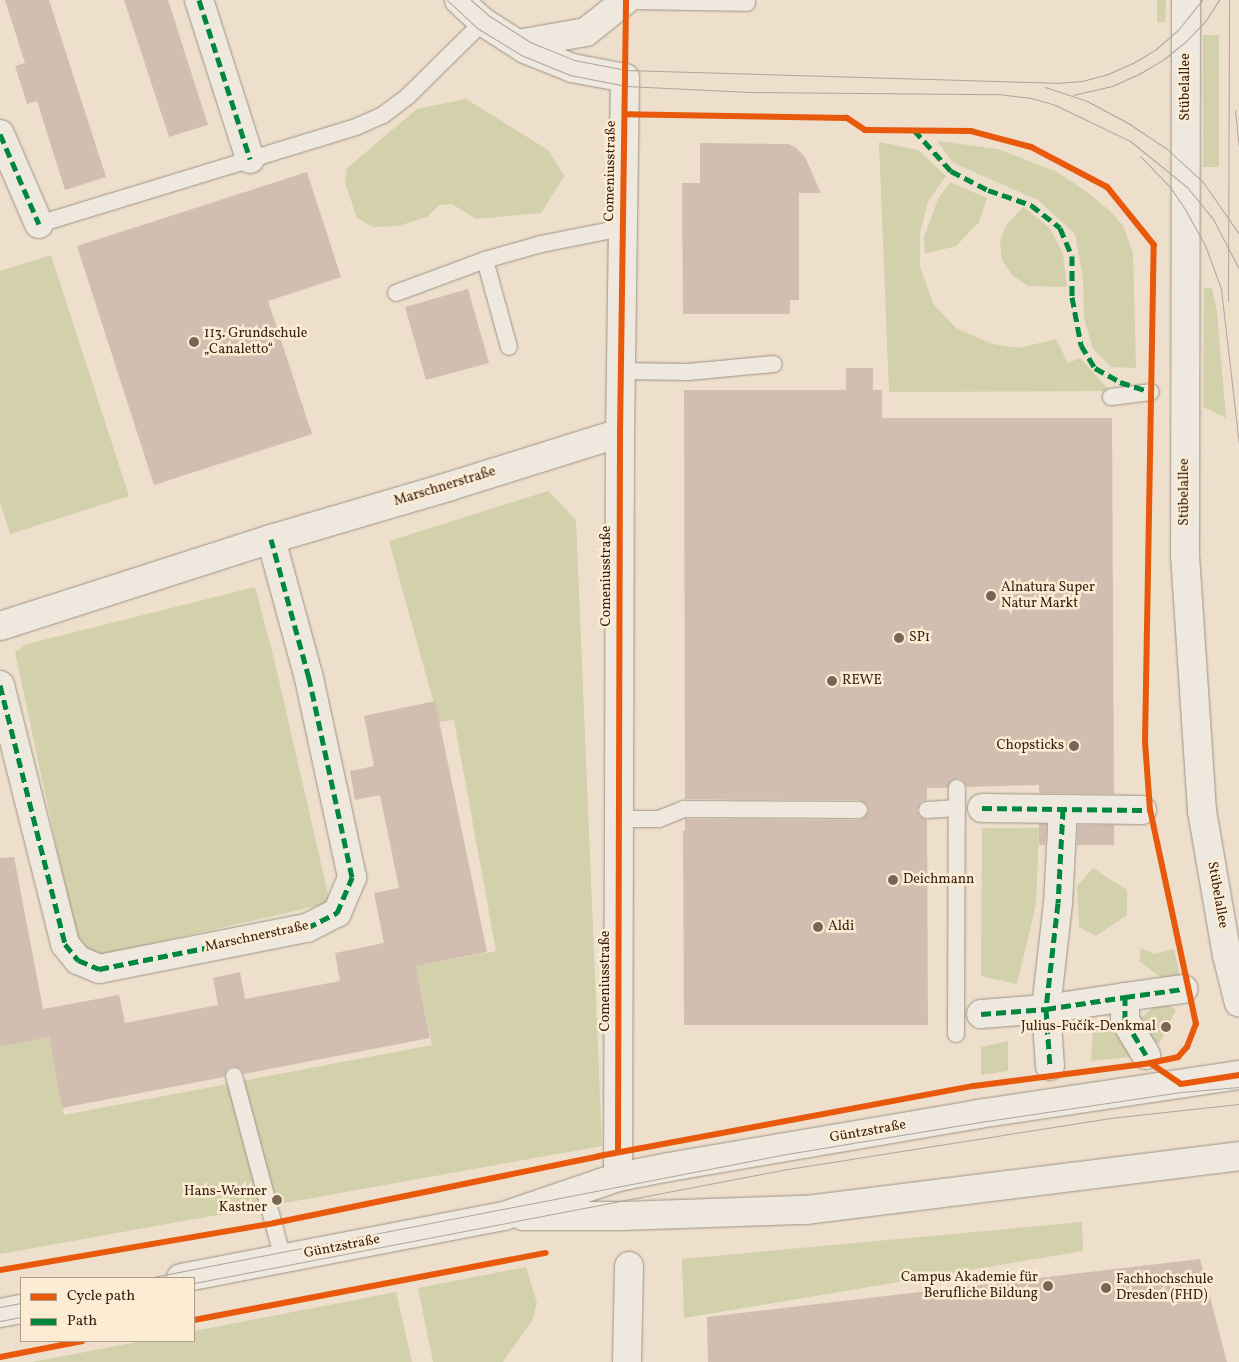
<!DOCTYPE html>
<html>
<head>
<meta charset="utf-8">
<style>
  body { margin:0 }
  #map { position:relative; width:1239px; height:1362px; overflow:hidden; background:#eddfcb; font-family:Vollkorn,serif }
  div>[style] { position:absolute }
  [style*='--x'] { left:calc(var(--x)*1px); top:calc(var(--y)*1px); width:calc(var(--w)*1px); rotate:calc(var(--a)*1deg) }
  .green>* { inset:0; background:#d3d0ac }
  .building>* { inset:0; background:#d1beb0 }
  .roads { filter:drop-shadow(0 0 1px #9d9285) drop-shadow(0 0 1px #9d9285) }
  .lane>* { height:16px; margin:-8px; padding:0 8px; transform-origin:8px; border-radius:8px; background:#efe8de }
  .street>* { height:28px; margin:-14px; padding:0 14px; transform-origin:14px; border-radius:14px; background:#efe8de }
  .secondary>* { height:28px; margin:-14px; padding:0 14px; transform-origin:14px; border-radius:14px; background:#efe8de }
  .tram>* { height:1px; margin:-0.5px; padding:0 0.5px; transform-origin:0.5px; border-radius:0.5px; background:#aca59c }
  .quiet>* { height:5px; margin-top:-2.5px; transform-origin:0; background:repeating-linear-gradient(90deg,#00873e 0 10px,transparent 0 15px) }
  .cycleway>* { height:6px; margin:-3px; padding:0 3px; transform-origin:3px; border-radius:3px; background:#e8590c }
  .dots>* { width:14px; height:14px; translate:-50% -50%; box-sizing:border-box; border:2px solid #fcecd4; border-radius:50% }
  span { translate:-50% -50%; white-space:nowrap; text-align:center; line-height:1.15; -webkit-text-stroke:5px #fcecd4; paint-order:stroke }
  .street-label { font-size:14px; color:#392314 }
  .poi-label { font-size:14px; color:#392314 }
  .left { translate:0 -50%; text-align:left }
  .right { translate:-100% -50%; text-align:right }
  .legend { position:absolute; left:20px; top:1277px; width:175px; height:65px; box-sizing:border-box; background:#fcecd4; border:1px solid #ae9c87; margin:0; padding:6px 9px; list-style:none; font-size:15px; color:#392314 }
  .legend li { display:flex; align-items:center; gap:10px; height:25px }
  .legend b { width:25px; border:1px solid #ae9c87 }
</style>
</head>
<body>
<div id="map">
  <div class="green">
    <div style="clip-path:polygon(1157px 0,1166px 0,1165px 22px,1157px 22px)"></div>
    <div style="clip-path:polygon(1203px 35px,1219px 35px,1219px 167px,1203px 167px)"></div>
    <div style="clip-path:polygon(466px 99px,548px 150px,564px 176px,541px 213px,476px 219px,452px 204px,439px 205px,427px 217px,398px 226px,373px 227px,357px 218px,345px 183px,347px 168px,417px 109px)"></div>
    <div style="clip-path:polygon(937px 141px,998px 149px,1055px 171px,1083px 189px,1109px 210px,1123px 226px,1133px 253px,1136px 368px,1111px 367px,1093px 349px,1084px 318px,1083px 278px,1075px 234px,1038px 200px,953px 163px)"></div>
    <div style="clip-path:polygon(879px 142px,918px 150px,946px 176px,928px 201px,920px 233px,920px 267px,934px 305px,956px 328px,992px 344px,1019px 348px,1056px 339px,1068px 363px,1080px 358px,1110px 391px,889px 392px)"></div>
    <div style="clip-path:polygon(950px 182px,987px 198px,979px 222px,956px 246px,925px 254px,924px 237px,938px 199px)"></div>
    <div style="clip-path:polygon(1023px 207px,1050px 228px,1063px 254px,1067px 287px,1028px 286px,1012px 275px,1002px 260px,1000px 240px,1006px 226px)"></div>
    <div style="clip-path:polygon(51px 255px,129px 496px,10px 534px,0 502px,0 271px)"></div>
    <div style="clip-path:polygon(1204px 288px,1212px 288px,1217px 313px,1226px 418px,1203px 407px)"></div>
    <div style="clip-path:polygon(548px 491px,576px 520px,602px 1146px,0 1254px,0 1047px,49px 1037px,64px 1115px,432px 1045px,416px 966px,496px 951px,454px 720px,439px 722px,389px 541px)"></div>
    <div style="clip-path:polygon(255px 587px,275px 663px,330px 903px,97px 956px,77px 943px,15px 652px,27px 644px)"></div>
    <div style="clip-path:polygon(982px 828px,1039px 828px,1036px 904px,1017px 984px,981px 976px)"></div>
    <div style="clip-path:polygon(1093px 868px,1127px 890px,1127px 915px,1096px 936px,1079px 927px,1077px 886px)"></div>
    <div style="clip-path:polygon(1141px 948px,1154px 954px,1174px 949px,1181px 982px,1166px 981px,1139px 961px)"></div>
    <div style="clip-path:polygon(1161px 1001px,1176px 1010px,1159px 1044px,1143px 1035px,1139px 1019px)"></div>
    <div style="clip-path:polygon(1114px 1023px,1128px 1039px,1131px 1057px,1091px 1061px,1093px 1027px,1099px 1024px)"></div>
    <div style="clip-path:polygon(1008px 1041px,1008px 1071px,981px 1075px,981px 1047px)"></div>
    <div style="clip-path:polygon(1082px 1222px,1083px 1251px,684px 1318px,682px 1259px)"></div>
    <div style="clip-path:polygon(526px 1267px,537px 1303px,532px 1321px,503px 1362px,433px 1362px,418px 1288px)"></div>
    <div style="clip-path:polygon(396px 1292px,412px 1362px,32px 1362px,143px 1341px,194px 1341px,194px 1331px)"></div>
  </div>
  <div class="building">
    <div style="clip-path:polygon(5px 0,49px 0,106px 177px,65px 190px,37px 101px,27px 104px,15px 66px,25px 63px)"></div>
    <div style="clip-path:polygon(124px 0,168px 0,208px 125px,169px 137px)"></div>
    <div style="clip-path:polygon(700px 143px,788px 144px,795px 147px,805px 157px,821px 193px,799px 193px,799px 300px,790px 300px,790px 314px,683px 314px,682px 183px,700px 183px)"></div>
    <div style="clip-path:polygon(307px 172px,341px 277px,268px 301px,312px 434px,154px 485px,77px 246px)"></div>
    <div style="clip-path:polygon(468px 289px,489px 363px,426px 380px,405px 307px)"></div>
    <div style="clip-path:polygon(846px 368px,873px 368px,873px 390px,882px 390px,882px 418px,1112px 418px,1114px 794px,1039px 793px,1039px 785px,967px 787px,962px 780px,958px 778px,952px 780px,947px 788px,927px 788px,927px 800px,921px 802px,917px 810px,919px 816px,927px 820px,928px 1025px,684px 1025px,683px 831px,685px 831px,685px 819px,859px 820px,864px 818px,869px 811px,867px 805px,859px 800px,685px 799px,684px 390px,846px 390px)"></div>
    <div style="clip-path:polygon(435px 701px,487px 952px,416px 966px,430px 1038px,244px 1074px,241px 1069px,232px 1066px,227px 1069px,224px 1077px,62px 1108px,49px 1037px,0 1047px,0 858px,14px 857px,43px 1009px,119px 995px,125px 1023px,218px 1005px,213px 978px,240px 972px,245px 999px,340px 981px,335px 953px,384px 943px,374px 893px,399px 888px,380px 795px,355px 800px,350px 771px,374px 766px,364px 716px)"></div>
    <div style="clip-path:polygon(1039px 824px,1047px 824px,1045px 845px,1039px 845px)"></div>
    <div style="clip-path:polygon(1078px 825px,1114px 825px,1114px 845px,1077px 845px)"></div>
    <div style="clip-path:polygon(1200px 1259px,1227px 1362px,708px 1362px,707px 1317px)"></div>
  </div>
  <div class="roads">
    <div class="lane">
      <div style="--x:626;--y:1;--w:121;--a:0.9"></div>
      <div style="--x:39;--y:224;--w:332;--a:-17"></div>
      <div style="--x:356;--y:127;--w:30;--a:-24"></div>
      <div style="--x:383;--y:115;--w:31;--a:-37"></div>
      <div style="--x:408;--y:96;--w:105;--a:-44.6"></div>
      <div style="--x:485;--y:260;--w:90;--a:74.6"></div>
      <div style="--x:396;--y:293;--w:95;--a:-20.3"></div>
      <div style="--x:485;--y:260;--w:58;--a:-15.9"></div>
      <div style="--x:541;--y:244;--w:83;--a:-11.2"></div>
      <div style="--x:621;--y:371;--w:67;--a:0.9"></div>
      <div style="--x:688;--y:372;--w:86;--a:-5.3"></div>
      <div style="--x:1111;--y:397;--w:40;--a:-7.1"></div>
      <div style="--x:927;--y:810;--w:30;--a:-4"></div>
      <div style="--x:619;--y:819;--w:40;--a:0"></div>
      <div style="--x:659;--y:819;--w:27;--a:-22"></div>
      <div style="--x:684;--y:809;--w:175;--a:0.3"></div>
      <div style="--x:956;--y:1034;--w:246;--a:-89.8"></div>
      <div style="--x:234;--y:1076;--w:189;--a:75"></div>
    </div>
    <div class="street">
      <div style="--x:199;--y:0;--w:167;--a:72.2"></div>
      <div style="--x:459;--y:0;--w:33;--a:43"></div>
      <div style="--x:483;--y:22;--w:50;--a:32.7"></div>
      <div style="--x:525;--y:49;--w:51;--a:22"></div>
      <div style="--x:572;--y:68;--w:54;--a:10.7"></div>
      <div style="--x:625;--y:78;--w:355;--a:90.8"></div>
      <div style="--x:620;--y:433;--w:744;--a:90.15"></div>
      <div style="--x:518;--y:44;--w:69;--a:-10"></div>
      <div style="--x:586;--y:32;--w:51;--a:-38.7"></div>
      <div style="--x:0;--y:134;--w:98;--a:66.6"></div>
      <div style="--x:0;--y:626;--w:285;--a:-17.8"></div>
      <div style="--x:271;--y:539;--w:188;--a:-16.4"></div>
      <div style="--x:451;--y:486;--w:177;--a:-17.4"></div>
      <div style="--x:0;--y:685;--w:267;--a:75.9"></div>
      <div style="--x:65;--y:944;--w:21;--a:51"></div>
      <div style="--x:78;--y:960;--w:23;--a:23"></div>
      <div style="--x:99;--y:969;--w:212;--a:-11.2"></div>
      <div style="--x:307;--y:928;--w:34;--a:-27"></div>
      <div style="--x:337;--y:913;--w:39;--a:-67"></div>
      <div style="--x:352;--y:877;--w:204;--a:-102.2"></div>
      <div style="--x:309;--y:678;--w:144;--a:-105.3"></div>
      <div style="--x:982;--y:808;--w:160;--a:0.7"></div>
      <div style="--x:1063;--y:809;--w:94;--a:93"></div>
      <div style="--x:1058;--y:903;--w:107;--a:96.5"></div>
      <div style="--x:1046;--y:1009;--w:80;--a:-8.6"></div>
      <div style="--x:981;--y:1014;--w:65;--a:-4.4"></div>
      <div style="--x:1046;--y:1009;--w:57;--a:86"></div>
      <div style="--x:1146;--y:1055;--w:41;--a:-121"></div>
      <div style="--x:1125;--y:1020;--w:23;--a:-90"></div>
      <div style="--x:1125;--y:997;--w:59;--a:-7.9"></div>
      <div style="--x:627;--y:1362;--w:96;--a:-88.8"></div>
    </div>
    <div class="secondary">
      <div style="--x:1186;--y:0;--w:555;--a:90.1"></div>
      <div style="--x:1185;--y:555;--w:257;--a:86.2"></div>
      <div style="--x:1202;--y:811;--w:146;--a:80.2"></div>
      <div style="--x:1227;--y:955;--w:49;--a:76"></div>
      <div style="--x:523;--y:1216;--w:99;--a:0"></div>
      <div style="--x:622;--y:1216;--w:185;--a:-1.9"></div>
      <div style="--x:807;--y:1210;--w:435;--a:-7.1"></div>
      <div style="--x:181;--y:1278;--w:329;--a:-10.9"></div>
      <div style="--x:504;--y:1216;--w:120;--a:-18.9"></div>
      <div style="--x:618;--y:1177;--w:52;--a:-11.1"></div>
      <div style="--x:669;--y:1167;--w:314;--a:-9.7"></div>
      <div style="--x:978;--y:1114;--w:264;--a:-8.5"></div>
      <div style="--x:0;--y:1313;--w:21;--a:-11"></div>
    </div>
  </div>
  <div class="tram">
    <div style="--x:447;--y:0;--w:41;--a:43"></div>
    <div style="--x:477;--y:28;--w:52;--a:31.5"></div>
    <div style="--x:521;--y:55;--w:53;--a:22.2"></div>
    <div style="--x:570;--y:75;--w:57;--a:11.1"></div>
    <div style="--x:626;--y:86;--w:124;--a:2.8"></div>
    <div style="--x:750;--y:92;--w:248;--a:0.5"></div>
    <div style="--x:998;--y:94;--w:33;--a:7"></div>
    <div style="--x:1031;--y:98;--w:25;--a:16"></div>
    <div style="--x:1055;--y:105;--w:83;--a:25.6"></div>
    <div style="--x:1130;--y:141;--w:73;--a:38.9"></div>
    <div style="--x:1187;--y:187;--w:41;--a:50.9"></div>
    <div style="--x:1213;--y:219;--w:56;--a:62.5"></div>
    <div style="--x:471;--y:0;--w:23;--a:41"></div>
    <div style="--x:488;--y:15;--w:50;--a:32.7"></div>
    <div style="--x:530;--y:42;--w:48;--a:22.2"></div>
    <div style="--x:574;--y:60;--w:53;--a:10.9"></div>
    <div style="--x:626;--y:70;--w:429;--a:1.7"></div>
    <div style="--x:1055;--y:83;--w:27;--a:-4"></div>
    <div style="--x:1082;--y:81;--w:27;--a:-15"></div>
    <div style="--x:1108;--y:74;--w:27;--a:-24"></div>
    <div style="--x:1133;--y:63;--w:27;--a:-31"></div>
    <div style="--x:1156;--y:49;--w:28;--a:-41"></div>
    <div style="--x:1177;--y:31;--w:40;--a:-51"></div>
    <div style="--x:1045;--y:87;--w:44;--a:18.4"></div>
    <div style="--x:1087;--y:101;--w:47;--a:28.2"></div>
    <div style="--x:1128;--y:123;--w:47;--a:33.7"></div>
    <div style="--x:1167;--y:149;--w:49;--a:42.5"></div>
    <div style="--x:1203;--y:182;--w:63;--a:55.3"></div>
    <div style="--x:1073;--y:95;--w:40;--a:-13"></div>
    <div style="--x:1112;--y:86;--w:30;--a:-24"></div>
    <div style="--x:1139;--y:74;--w:29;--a:-31"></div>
    <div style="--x:1164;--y:59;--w:28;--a:-39"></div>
    <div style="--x:1186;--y:41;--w:29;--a:-46"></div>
    <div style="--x:1206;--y:20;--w:24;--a:-57"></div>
    <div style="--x:1235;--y:110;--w:36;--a:84"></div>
    <div style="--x:1140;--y:156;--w:43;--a:45.9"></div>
    <div style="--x:1170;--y:187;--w:29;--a:56"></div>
    <div style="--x:1186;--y:211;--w:39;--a:61"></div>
    <div style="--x:1205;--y:245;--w:47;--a:70"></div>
    <div style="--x:1221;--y:289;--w:156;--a:83.4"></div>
    <div style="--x:1228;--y:301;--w:301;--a:-89.8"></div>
    <div style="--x:148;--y:1278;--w:645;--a:-11"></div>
    <div style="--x:781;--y:1155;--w:209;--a:-9.4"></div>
    <div style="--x:987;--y:1121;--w:196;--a:-8.5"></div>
    <div style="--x:1181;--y:1092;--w:58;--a:-4.9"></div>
    <div style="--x:194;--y:1283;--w:599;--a:-10.88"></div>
    <div style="--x:782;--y:1170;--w:332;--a:-9"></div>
    <div style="--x:1110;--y:1118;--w:130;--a:-6.2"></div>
    <div style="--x:0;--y:1307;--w:21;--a:-11"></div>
    <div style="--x:0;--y:1321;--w:21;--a:-11"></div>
  </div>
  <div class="quiet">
    <div style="--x:199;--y:0;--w:167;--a:72.2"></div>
    <div style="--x:914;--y:130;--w:55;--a:47.9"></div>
    <div style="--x:951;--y:171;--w:42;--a:27.2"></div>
    <div style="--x:988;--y:190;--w:46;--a:19.2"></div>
    <div style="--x:1031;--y:205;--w:37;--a:38"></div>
    <div style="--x:1060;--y:228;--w:30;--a:67"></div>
    <div style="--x:1072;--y:256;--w:41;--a:90"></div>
    <div style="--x:1072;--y:297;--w:49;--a:79.4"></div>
    <div style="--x:1081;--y:345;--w:27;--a:59"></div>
    <div style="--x:1095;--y:368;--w:29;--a:29"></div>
    <div style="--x:1120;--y:382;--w:33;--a:18"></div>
    <div style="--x:0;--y:134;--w:98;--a:66.6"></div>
    <div style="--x:0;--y:685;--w:267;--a:75.9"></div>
    <div style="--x:65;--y:944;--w:21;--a:51"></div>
    <div style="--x:78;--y:960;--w:23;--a:23"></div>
    <div style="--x:99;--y:969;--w:212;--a:-11.2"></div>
    <div style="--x:307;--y:928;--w:34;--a:-27"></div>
    <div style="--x:337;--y:913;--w:39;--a:-67"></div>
    <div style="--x:352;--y:877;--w:204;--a:-102.2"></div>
    <div style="--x:309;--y:678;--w:144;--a:-105.3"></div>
    <div style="--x:982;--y:808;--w:160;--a:0.7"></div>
    <div style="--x:1063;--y:809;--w:94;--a:93"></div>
    <div style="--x:1058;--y:903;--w:107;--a:96.5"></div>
    <div style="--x:1046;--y:1009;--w:80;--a:-8.6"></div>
    <div style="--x:981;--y:1014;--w:65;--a:-4.4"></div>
    <div style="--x:1046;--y:1009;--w:57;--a:86"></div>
    <div style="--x:1146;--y:1055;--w:41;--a:-121"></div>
    <div style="--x:1125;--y:1020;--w:23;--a:-90"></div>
    <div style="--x:1125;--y:997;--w:59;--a:-7.9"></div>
  </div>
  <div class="cycleway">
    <div style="--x:1150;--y:1063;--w:37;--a:34"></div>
    <div style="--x:1181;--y:1084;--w:59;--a:-8.8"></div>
    <div style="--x:618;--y:1152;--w:719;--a:-89.84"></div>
    <div style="--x:620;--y:433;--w:433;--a:-89.2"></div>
    <div style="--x:0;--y:1270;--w:278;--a:-9.7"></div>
    <div style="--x:274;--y:1223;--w:332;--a:-11.6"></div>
    <div style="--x:599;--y:1156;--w:381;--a:-10.6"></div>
    <div style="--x:974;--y:1086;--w:177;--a:-7.4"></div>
    <div style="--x:1150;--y:1063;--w:29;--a:-12"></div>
    <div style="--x:1178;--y:1057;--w:13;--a:-48"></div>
    <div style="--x:1187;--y:1047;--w:25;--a:-69"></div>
    <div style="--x:1196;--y:1024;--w:219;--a:-102.1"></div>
    <div style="--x:1150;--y:810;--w:68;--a:-94.2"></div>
    <div style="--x:1145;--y:742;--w:497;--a:-89"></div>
    <div style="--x:1154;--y:245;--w:75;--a:-129"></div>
    <div style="--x:1107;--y:187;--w:86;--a:-152.2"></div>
    <div style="--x:1031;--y:147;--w:62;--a:-165.1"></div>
    <div style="--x:971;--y:131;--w:106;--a:-179.5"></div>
    <div style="--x:865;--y:130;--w:22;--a:-146"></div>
    <div style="--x:847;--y:118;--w:222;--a:-179"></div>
    <div style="--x:194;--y:1320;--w:358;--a:-10.8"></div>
    <div style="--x:0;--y:1357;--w:84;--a:-11"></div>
  </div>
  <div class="dots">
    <div style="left:194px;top:342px;background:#786554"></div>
    <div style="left:991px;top:596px;background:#786554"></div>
    <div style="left:899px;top:638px;background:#786554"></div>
    <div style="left:832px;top:681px;background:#786554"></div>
    <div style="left:1074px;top:746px;background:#786554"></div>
    <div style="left:893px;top:880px;background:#786554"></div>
    <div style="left:818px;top:927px;background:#786554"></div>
    <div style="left:1166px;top:1027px;background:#786554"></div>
    <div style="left:277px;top:1200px;background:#786554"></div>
    <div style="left:1048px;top:1286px;background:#786554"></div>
    <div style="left:1106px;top:1288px;background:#786554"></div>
  </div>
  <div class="street-label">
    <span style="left:1186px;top:87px;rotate:-90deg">Stübelallee</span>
    <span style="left:611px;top:171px;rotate:-89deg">Comeniusstraße</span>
    <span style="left:445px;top:487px;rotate:-17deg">Marschnerstraße</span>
    <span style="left:1185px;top:492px;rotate:-90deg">Stübelallee</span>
    <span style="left:607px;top:576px;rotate:-90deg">Comeniusstraße</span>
    <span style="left:1217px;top:895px;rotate:80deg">Stübelallee</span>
    <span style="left:257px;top:937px;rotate:-12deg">Marschnerstraße</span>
    <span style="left:606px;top:981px;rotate:-90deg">Comeniusstraße</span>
    <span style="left:868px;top:1132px;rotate:-10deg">Güntzstraße</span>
    <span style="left:342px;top:1247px;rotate:-11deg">Güntzstraße</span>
  </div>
  <div class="poi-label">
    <span class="left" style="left:204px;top:342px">113. Grundschule<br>„Canaletto“</span>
    <span class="left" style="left:1001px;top:596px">Alnatura Super<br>Natur Markt</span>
    <span class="left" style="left:909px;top:638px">SP1</span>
    <span class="left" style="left:842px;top:681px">REWE</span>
    <span class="right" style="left:1064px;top:746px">Chopsticks</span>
    <span class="left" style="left:903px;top:880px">Deichmann</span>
    <span class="left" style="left:828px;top:927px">Aldi</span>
    <span class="right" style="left:1156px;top:1027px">Julius-Fučík-Denkmal</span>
    <span class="right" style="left:267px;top:1200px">Hans-Werner<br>Kastner</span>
    <span class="right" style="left:1038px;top:1286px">Campus Akademie für<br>Berufliche Bildung</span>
    <span class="left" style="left:1116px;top:1288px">Fachhochschule<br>Dresden (FHD)</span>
  </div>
  <ul class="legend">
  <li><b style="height:6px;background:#e8590c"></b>Cycle path</li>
  <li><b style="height:6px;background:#00873e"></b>Path</li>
  </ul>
</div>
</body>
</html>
